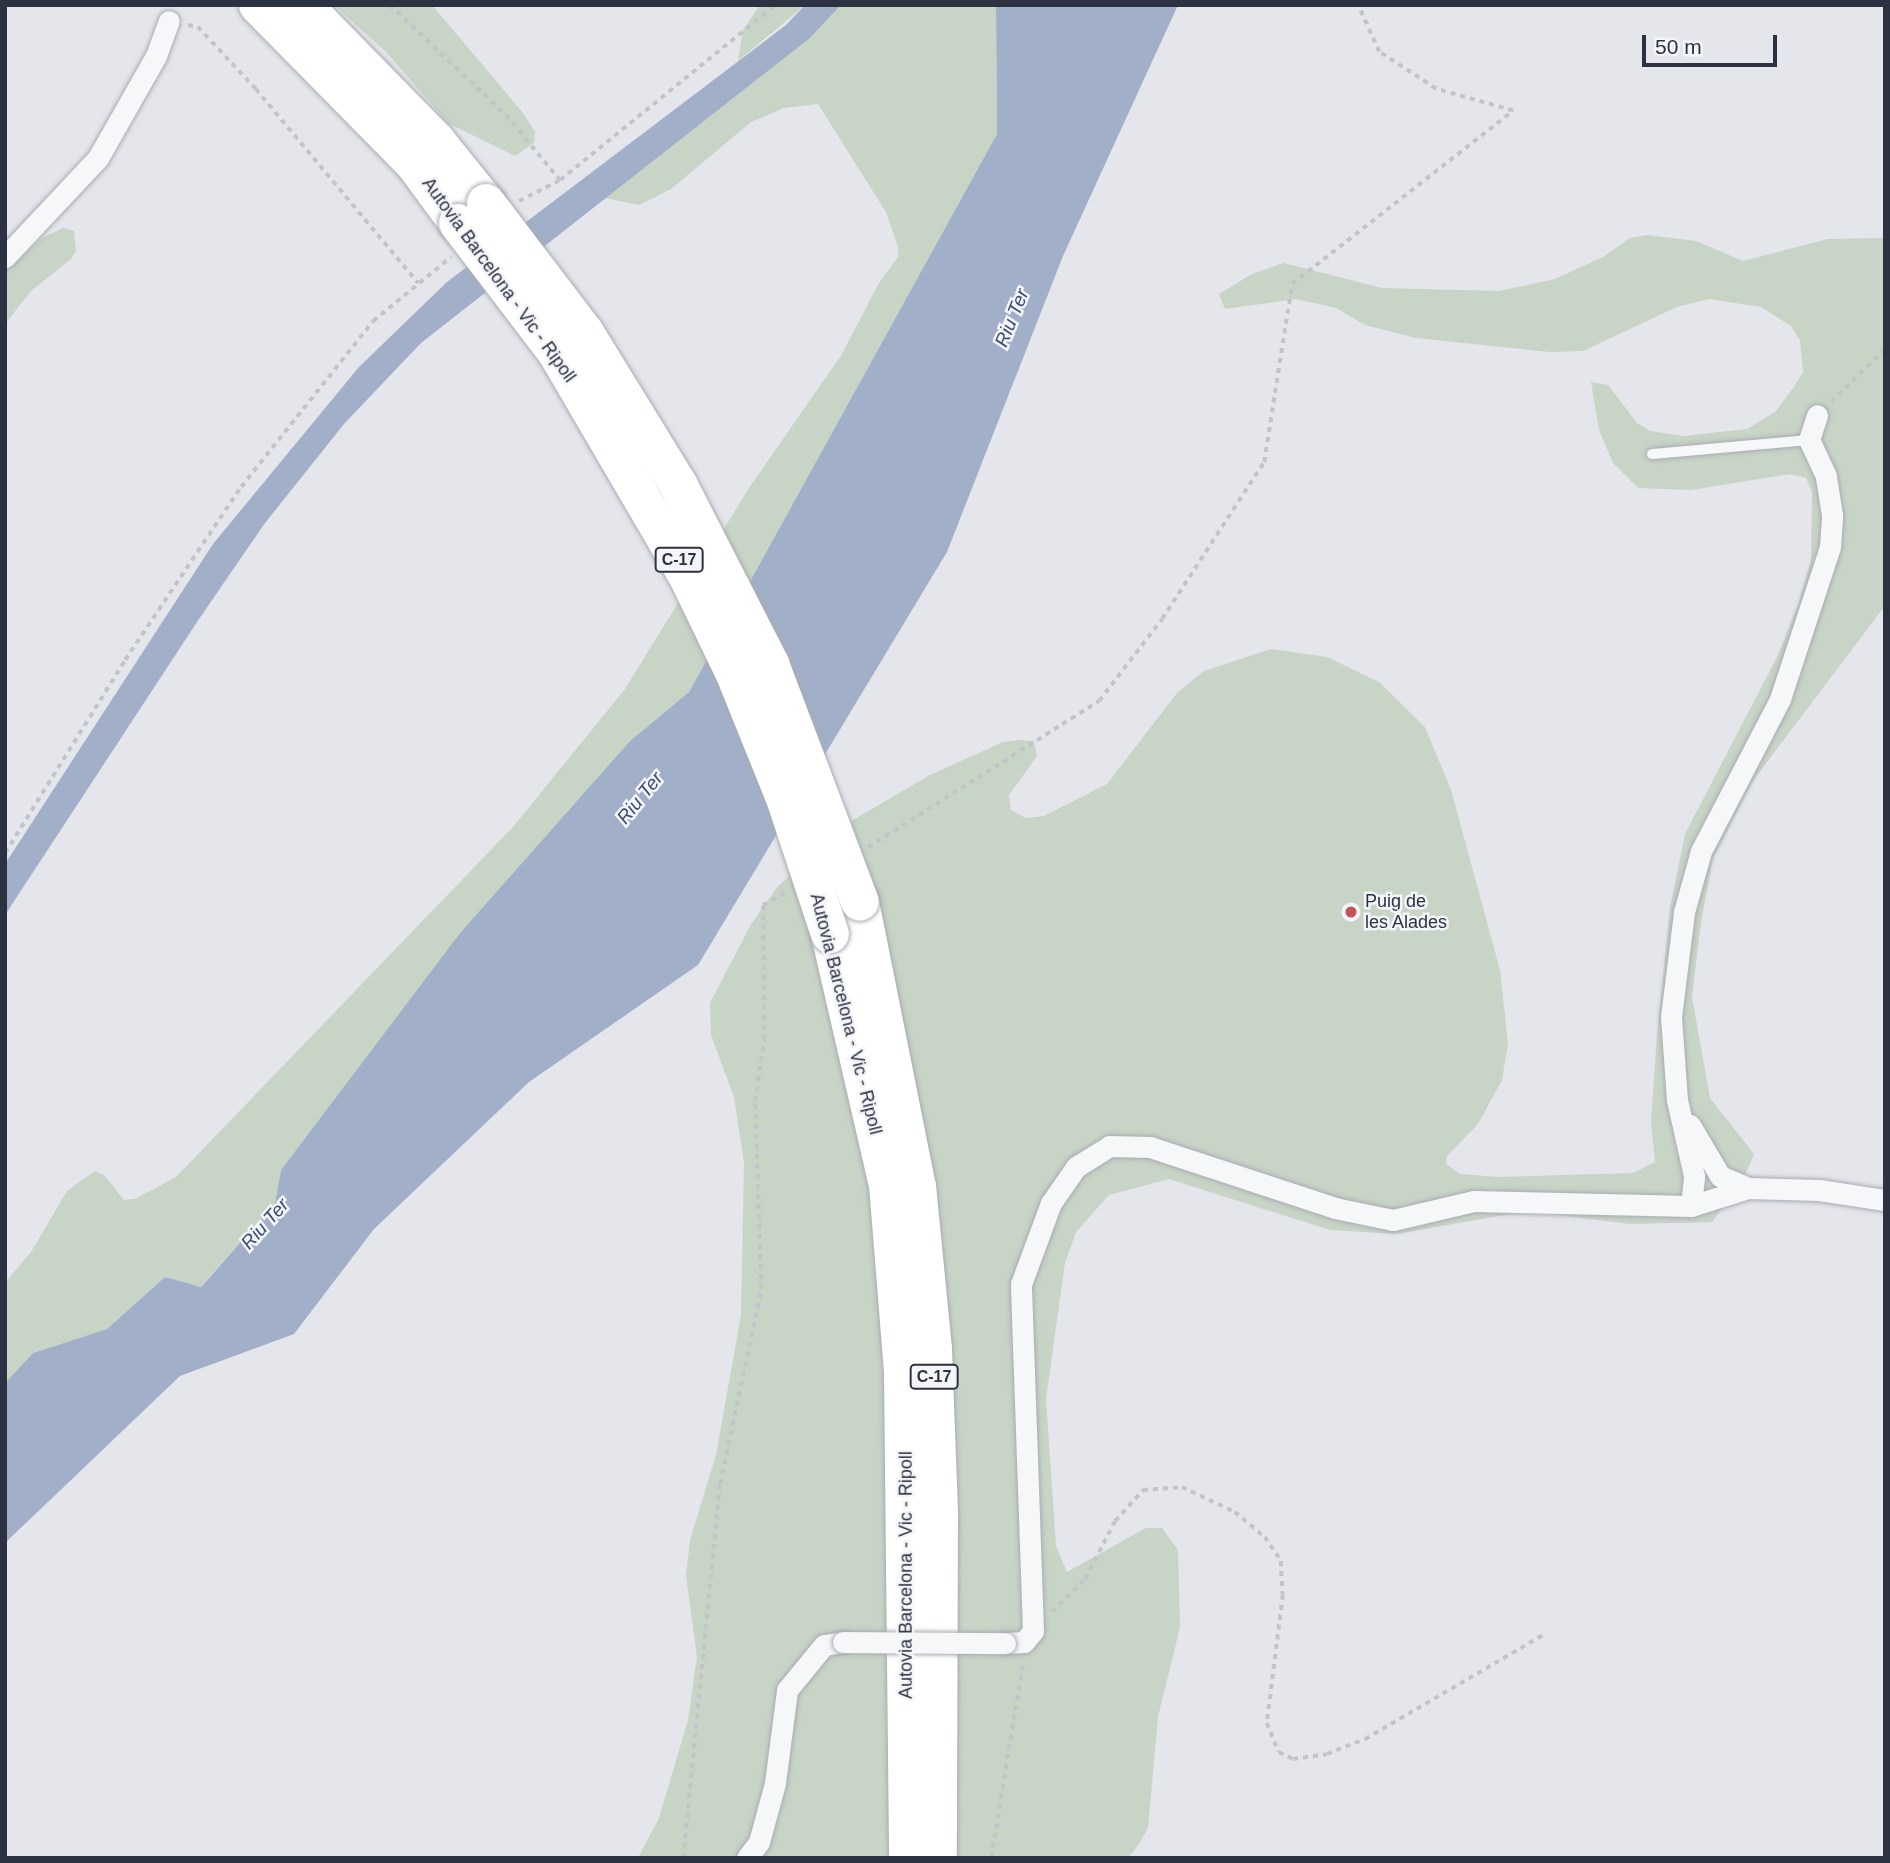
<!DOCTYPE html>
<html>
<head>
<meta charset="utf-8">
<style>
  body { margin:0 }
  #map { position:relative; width:1890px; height:1863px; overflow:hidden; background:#e4e6eb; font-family:Helvetica,sans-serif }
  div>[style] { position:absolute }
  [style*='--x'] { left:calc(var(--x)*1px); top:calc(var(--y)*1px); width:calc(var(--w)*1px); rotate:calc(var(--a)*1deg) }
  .green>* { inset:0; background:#c8d4c5 }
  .water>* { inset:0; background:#a1b0c8 }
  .path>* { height:3.5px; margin-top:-1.75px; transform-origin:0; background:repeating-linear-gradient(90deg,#c1c4c9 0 5px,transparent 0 10px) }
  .roads { filter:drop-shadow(0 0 2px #a9acb5) drop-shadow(0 0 2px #a9acb5) }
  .lane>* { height:10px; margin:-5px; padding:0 5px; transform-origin:5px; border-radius:5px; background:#f6f7f9 }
  .street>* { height:21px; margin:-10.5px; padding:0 10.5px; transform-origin:10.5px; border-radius:10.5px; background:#f6f7f9 }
  .highway>* { height:38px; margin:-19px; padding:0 19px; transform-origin:19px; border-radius:19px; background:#fff }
  .bridges { filter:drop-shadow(0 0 2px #a9acb5) drop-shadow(0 0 2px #a9acb5) }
  .street-bridge>* { height:21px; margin:-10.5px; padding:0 10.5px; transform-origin:10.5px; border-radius:10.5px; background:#f6f7f9 }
  .highway-bridge>* { height:38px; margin:-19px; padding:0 19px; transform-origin:19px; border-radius:19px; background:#fff }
  .dots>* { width:19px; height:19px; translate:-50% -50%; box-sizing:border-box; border:4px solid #f4f5f8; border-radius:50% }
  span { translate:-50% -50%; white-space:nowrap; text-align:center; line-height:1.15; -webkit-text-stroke:5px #f4f5f8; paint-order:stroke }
  .shield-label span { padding:2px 5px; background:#f4f5f8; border:2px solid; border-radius:5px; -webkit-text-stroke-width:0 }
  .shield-label { font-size:16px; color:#2c3242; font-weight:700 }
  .street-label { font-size:18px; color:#2c3242 }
  .poi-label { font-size:18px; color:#2c3242 }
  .left { translate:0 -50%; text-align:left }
  .water-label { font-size:19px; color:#394d74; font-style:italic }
  .frame { position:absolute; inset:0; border:7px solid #2c3242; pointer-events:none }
  .scale { position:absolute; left:1642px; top:35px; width:135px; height:32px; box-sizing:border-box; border:4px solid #2c3242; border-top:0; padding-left:9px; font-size:21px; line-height:24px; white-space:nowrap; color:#2c3242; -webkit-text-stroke:5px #f4f5f8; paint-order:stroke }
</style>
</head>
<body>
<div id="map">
  <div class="green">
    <div style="clip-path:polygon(334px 5px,432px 5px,523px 113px,535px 132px,534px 143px,515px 156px,448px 123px,386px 52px)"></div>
    <div style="clip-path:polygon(760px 5px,805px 5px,738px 61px,743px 30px)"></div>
    <div style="clip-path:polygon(841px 5px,996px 5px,997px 134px,689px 692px,630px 741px,460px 933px,281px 1170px,275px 1203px,200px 1287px,165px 1277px,107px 1329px,33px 1353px,5px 1383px,5px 1283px,31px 1252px,67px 1191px,95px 1171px,104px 1175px,124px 1200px,135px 1199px,176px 1177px,513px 827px,625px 689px,749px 488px,842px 354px,879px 283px,898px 257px,898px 247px,886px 212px,818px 104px,784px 108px,751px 122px,671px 189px,639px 205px,605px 198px,810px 38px)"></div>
    <div style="clip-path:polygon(63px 228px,74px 231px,76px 251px,71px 259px,31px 291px,5px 324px,5px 271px,42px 238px)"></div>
    <div style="clip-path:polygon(1647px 235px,1696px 241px,1743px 261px,1828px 239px,1885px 238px,1884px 607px,1755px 778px,1713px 859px,1701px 922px,1692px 997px,1710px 1098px,1754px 1154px,1741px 1185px,1712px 1222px,1630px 1224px,1527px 1211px,1396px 1234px,1330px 1230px,1169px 1179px,1109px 1195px,1076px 1232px,1065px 1263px,1046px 1399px,1056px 1546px,1067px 1572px,1146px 1528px,1162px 1528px,1178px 1550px,1180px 1627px,1158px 1717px,1148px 1828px,1139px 1844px,1128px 1858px,638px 1858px,659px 1818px,688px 1720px,697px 1657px,686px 1575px,690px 1540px,716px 1455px,741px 1315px,744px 1163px,734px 1097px,711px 1035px,710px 1003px,750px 926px,778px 886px,853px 820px,928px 776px,1003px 742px,1019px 740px,1034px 741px,1037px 756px,1009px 795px,1011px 810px,1026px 818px,1044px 816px,1107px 784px,1177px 693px,1204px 671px,1271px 649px,1327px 657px,1379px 682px,1425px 727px,1451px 790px,1500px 970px,1508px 1044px,1502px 1080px,1478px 1124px,1447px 1156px,1446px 1164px,1460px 1174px,1499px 1177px,1633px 1173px,1655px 1162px,1651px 1121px,1657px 1034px,1670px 908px,1685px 834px,1777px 657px,1797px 608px,1811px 560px,1812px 492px,1806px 478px,1790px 474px,1691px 490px,1638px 488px,1613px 463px,1599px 430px,1591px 382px,1608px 385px,1637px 423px,1650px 431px,1683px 436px,1747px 429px,1775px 412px,1794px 387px,1803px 372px,1800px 340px,1791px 326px,1761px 307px,1709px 299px,1677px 307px,1583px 351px,1549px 352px,1416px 338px,1365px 325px,1336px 308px,1296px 299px,1225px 309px,1219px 294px,1250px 275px,1283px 263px,1382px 288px,1499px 291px,1555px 279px,1603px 257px,1630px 238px)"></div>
  </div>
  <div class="water">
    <div style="clip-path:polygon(805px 5px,841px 5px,810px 38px,421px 343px,344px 424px,265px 523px,197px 622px,5px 915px,5px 864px,213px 544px,359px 367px,447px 282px,786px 25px)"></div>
    <div style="clip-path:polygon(996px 5px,1178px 5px,1063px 256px,947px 552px,698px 965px,529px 1082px,374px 1229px,294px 1334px,180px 1376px,5px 1543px,5px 1383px,33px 1353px,107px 1329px,165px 1277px,201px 1287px,275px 1203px,281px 1170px,460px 933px,630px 741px,689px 692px,997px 134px)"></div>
  </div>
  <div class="path">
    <div style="--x:390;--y:5;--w:160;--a:43.5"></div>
    <div style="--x:506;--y:115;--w:85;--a:50.3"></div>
    <div style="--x:188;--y:25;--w:10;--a:11"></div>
    <div style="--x:198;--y:27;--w:85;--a:46.9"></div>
    <div style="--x:256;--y:89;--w:253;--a:50.1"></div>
    <div style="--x:519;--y:201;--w:46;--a:-27.1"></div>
    <div style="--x:560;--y:180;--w:277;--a:-39.1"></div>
    <div style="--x:1831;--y:402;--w:76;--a:-44.5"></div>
    <div style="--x:868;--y:847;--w:273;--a:-32.3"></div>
    <div style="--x:1099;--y:701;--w:103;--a:-52.5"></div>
    <div style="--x:1162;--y:619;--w:187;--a:-57"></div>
    <div style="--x:1264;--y:462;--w:180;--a:-81.1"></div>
    <div style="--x:1292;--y:284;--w:281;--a:-38.1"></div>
    <div style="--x:1513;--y:111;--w:80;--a:-164.1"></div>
    <div style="--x:1436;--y:89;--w:68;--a:-147"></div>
    <div style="--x:1379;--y:52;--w:51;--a:-114.1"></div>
    <div style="--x:5;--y:853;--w:227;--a:-58.1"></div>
    <div style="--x:125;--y:660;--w:208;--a:-56.2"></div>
    <div style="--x:241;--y:487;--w:212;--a:-51.5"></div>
    <div style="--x:373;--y:321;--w:101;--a:-39.4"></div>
    <div style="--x:1052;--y:1612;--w:47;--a:-45"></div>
    <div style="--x:1085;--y:1579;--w:65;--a:-62.7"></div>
    <div style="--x:1115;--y:1521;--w:42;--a:-47.9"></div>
    <div style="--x:1143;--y:1490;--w:39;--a:-4"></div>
    <div style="--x:1182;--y:1487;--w:59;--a:25.3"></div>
    <div style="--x:1235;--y:1512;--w:39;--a:40"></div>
    <div style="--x:1265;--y:1537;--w:29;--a:56"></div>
    <div style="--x:1281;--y:1561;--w:34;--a:87"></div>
    <div style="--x:1283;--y:1595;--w:129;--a:97.1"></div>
    <div style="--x:1267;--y:1723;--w:31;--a:68"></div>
    <div style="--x:1279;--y:1752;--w:16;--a:27"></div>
    <div style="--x:1293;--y:1759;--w:34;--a:-8"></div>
    <div style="--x:1327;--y:1754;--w:41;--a:-21.5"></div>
    <div style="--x:1365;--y:1739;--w:206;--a:-30.3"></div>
    <div style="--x:683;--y:1858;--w:376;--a:-84.4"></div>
    <div style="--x:720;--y:1484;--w:199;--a:-78.1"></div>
    <div style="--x:761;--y:1289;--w:188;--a:-91.8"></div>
    <div style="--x:755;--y:1101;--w:62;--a:-81.6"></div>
    <div style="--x:764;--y:1040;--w:135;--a:-90.4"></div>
    <div style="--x:763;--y:905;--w:29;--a:-29"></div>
    <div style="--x:991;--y:1858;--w:199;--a:-80.7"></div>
  </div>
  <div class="roads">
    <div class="lane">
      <div style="--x:1652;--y:454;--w:158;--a:-5.1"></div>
    </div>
    <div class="street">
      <div style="--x:5;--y:257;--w:136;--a:-46.8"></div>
      <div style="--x:98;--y:158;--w:117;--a:-60.4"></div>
      <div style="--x:156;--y:56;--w:37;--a:-70"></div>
      <div style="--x:1690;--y:1125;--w:59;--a:59.5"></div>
      <div style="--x:1720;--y:1176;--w:30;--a:23"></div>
      <div style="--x:1691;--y:1206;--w:30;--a:-84"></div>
      <div style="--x:1694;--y:1176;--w:78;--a:-102.6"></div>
      <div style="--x:1677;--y:1100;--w:83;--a:-94.1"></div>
      <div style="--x:1671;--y:1017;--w:106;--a:-82.9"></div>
      <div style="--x:1684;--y:912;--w:63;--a:-74.4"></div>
      <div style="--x:1701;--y:851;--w:171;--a:-62.5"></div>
      <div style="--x:1780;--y:699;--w:160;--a:-71.8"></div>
      <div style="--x:1830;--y:547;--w:32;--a:-86"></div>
      <div style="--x:1832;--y:515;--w:39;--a:-99"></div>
      <div style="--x:1826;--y:476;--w:40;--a:-115"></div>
      <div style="--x:1809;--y:440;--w:26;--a:-72"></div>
      <div style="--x:1005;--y:1643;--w:19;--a:-3"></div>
      <div style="--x:1024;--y:1642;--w:14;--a:-51"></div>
      <div style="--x:1033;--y:1631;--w:347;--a:-92"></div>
      <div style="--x:1021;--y:1284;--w:86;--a:-69.7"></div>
      <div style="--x:1051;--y:1203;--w:44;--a:-55.2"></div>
      <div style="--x:1076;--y:1167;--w:39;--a:-32"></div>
      <div style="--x:1109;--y:1146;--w:41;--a:1.4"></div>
      <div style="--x:1150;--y:1147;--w:195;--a:18.2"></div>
      <div style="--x:1335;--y:1208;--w:59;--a:11.7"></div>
      <div style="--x:1393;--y:1220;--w:83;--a:-13.2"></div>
      <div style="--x:1474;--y:1201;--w:217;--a:1.3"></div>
      <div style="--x:1691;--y:1206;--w:60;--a:-17.5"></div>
      <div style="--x:1748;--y:1188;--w:71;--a:1.6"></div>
      <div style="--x:1819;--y:1190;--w:67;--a:8.6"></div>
      <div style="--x:747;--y:1858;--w:20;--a:-53"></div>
      <div style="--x:759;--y:1842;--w:61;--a:-74.8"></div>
      <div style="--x:775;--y:1783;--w:94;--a:-82.6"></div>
      <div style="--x:787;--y:1690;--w:58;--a:-50.6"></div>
      <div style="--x:824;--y:1645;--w:19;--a:-9"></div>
    </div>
    <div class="highway">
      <div style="--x:258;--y:5;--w:222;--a:45.4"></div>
      <div style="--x:414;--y:163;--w:74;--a:53.7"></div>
      <div style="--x:303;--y:5;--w:190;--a:45.6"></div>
      <div style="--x:436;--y:141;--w:80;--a:51.1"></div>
      <div style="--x:860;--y:902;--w:290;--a:78.7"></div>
      <div style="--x:917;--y:1186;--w:164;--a:84.4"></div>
      <div style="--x:933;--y:1349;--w:166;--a:87.9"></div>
      <div style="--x:939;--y:1515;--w:343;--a:90.2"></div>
      <div style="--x:830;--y:934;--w:258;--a:77"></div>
      <div style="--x:888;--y:1185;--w:188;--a:85.4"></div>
      <div style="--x:903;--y:1372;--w:486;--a:89.4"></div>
    </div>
  </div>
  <div class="bridges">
    <div class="street-bridge">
      <div style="--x:843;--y:1642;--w:162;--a:0.4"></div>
    </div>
    <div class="highway-bridge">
      <div style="--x:486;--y:203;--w:163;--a:52.7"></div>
      <div style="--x:585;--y:333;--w:177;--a:58.4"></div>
      <div style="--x:678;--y:484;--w:202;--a:62.9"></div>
      <div style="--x:770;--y:664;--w:254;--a:69.3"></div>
      <div style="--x:458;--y:223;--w:163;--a:52.7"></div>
      <div style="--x:557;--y:353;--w:259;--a:59.7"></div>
      <div style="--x:688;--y:577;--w:106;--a:64.2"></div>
      <div style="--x:734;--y:672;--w:139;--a:68"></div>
      <div style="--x:786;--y:801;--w:140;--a:71.7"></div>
    </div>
  </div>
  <div class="dots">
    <div style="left:1351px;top:912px;background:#c75257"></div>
  </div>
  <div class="shield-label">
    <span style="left:679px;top:560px">C-17</span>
    <span style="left:934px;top:1377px">C-17</span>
  </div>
  <div class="street-label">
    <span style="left:499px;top:280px;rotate:54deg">Autovia Barcelona - Vic - Ripoll</span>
    <span style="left:846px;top:1014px;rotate:76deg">Autovia Barcelona - Vic - Ripoll</span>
    <span style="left:906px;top:1575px;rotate:-90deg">Autovia Barcelona - Vic - Ripoll</span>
  </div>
  <div class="poi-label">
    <span class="left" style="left:1365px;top:912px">Puig de<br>les Alades</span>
  </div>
  <div class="water-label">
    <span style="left:1012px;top:318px;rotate:-68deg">Riu Ter</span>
    <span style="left:640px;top:798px;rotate:-51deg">Riu Ter</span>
    <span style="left:265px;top:1224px;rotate:-48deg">Riu Ter</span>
  </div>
  <div class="frame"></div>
  <div class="scale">50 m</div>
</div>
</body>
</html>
